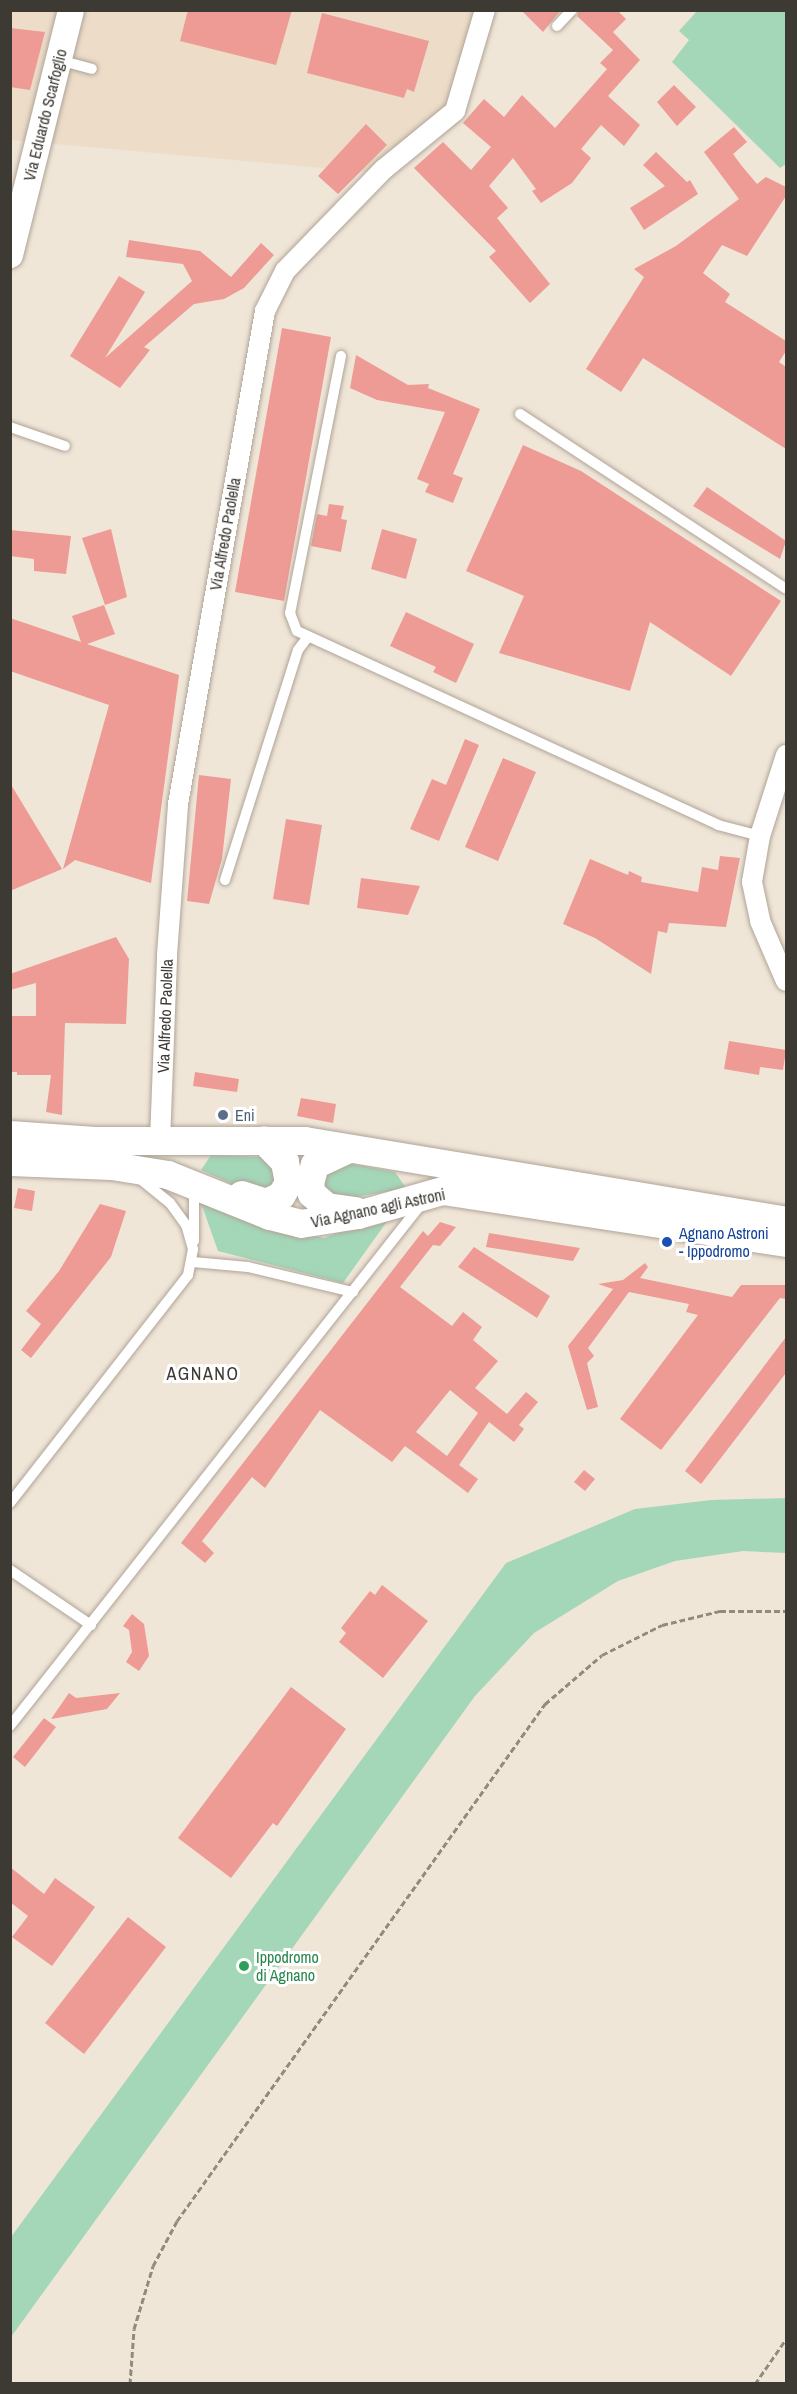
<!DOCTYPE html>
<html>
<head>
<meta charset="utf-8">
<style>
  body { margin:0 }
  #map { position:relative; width:797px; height:2394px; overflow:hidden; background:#f0e6d8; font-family:"Archivo Narrow",sans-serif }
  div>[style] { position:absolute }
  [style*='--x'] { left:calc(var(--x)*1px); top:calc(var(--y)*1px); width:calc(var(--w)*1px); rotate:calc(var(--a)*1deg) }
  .built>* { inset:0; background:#ecdcc8 }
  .green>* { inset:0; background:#a4d6b8 }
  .building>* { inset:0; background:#ed9b94 }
  .path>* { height:3px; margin-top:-1.5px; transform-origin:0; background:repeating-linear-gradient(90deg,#918a80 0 6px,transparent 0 9px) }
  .roads { filter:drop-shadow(0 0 2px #afa497) drop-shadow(0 0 2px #afa497) }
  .service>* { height:10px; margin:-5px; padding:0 5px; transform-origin:5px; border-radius:5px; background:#fff }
  .minor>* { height:20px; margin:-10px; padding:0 10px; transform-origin:10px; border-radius:10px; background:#fff }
  .tertiary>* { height:26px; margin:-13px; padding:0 13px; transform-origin:13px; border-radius:13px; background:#fff }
  .secondary>* { height:28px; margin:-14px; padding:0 14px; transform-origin:14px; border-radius:14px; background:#fff }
  .dots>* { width:16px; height:16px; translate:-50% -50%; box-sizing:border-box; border:3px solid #fff; border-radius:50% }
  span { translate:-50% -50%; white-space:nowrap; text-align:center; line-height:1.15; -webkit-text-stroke:6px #fff; paint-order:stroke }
  .street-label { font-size:16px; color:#3d3933 }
  .service-label { font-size:16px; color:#4e5e75 }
  .left { translate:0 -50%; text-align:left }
  .transit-label { font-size:16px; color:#164399 }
  .leisure-label { font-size:16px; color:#27864d }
  .neighbourhood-label { font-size:18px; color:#3d3933; letter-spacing:1.5px }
  .frame { position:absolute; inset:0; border:12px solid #3d3933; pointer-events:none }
</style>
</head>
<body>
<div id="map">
  <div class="built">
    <div style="clip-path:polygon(10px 11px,492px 11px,459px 122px,389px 174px,11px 140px)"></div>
  </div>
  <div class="green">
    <div style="clip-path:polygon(697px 11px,786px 11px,786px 164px,780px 168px,672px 62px,689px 40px,679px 31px)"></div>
    <div style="clip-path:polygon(211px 1155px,263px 1157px,273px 1163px,280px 1184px,256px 1195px,201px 1170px)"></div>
    <div style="clip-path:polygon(346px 1163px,395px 1172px,406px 1188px,340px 1200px,324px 1195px,321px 1172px)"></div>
    <div style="clip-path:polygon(200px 1200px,269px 1226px,324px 1238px,393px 1213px,343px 1283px,218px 1251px)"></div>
    <div style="clip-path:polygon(786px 1498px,786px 1553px,743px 1551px,675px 1561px,618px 1581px,534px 1633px,475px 1696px,11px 2337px,11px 2237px,506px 1563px,635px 1509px,711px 1500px)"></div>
  </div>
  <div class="building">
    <div style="clip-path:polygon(188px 10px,292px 10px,276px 65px,180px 41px)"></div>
    <div style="clip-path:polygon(521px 10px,561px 10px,543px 32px)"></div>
    <div style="clip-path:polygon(579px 10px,617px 10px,626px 19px,613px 32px,640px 60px,608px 96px,640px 125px,624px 146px,601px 125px,581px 149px,591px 158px,572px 183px,541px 203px,532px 191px,536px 189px,513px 158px,489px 186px,508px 208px,497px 218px,550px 284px,530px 303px,489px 257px,496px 251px,414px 168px,443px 142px,471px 170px,491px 147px,463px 123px,484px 99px,504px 117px,522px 95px,555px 128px,607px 69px,600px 63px,613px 50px,577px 16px)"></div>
    <div style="clip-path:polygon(322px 13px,429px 41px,414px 92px,407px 89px,404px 98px,307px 73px)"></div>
    <div style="clip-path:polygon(10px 28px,45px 32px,30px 90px,10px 87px)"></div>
    <div style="clip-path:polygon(674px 85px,696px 107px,677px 126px,657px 102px)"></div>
    <div style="clip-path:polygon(366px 124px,387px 145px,338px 194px,318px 176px)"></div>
    <div style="clip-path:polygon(734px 127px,747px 142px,733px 154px,741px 165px,757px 184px,766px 177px,786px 187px,786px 196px,747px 256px,722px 245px,703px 273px,730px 294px,725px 302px,786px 341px,786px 351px,779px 362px,786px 367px,786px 449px,643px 358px,621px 392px,586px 369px,644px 277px,634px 269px,676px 246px,739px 199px,704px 152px)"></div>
    <div style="clip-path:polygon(656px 152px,687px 182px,690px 180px,698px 194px,644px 230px,630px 208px,665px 186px,643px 165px)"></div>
    <div style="clip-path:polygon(129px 240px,200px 251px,231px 277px,261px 243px,274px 255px,244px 288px,224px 299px,194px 304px,144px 347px,150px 350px,120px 388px,70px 356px,119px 276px,145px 292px,105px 358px,192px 281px,183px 264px,126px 257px)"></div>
    <div style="clip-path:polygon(282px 328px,331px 337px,284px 601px,235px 592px)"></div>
    <div style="clip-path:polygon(356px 355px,408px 385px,429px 384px,428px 388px,480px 409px,453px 474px,463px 478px,453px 503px,425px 492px,429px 484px,417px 479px,445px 412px,377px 400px,350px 388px)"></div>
    <div style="clip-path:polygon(523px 445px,581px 471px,781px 601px,731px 676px,650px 622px,630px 691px,499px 653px,524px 596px,466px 571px)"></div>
    <div style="clip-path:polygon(707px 487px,786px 541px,780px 559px,693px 506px)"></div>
    <div style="clip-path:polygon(329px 504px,344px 506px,341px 519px,347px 520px,341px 552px,311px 546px,317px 514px,327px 516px)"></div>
    <div style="clip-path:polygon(111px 529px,127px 597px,105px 605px,82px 538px)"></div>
    <div style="clip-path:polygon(382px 529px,417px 539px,406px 579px,371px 569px)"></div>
    <div style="clip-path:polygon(10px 530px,71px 536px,66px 574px,34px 571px,34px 559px,10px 556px)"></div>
    <div style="clip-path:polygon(104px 605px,115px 634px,87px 644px,179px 675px,151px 883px,75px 860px,63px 869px,109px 705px,10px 671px,10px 618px,81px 642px,72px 616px)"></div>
    <div style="clip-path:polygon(406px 612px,474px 644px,456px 683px,433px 672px,436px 667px,390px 646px)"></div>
    <div style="clip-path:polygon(465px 739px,479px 745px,439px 841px,410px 829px,432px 779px,446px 785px)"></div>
    <div style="clip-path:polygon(503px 758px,536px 772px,498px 861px,465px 847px)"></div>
    <div style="clip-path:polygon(199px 775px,231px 779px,222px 859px,209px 904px,187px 901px)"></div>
    <div style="clip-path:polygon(10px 783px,62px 869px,10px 891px)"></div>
    <div style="clip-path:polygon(286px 819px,322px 825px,309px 905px,273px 899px)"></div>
    <div style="clip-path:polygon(720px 856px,740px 858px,726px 927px,669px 923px,667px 933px,658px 931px,651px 974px,595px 938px,563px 924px,590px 859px,628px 875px,629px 871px,642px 877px,641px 882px,698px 892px,702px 867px,718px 870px)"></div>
    <div style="clip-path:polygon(361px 878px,420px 886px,408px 915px,357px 908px)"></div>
    <div style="clip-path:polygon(116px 937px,129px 959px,126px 1024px,65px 1023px,62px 1115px,46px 1112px,51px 1075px,17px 1075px,17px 1072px,12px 1072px,10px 1016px,36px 1016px,36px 983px,10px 990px,10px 974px)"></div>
    <div style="clip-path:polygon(729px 1041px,786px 1050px,783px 1070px,760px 1067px,759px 1075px,724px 1069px)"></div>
    <div style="clip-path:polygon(195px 1072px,239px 1079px,237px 1092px,193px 1086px)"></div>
    <div style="clip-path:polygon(301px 1098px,336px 1104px,333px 1123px,297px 1116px)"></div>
    <div style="clip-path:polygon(18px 1188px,35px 1191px,32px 1211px,14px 1208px)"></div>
    <div style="clip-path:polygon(100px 1204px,126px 1211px,111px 1257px,31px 1358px,21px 1350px,41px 1324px,26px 1311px,59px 1271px)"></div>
    <div style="clip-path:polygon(evenodd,440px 1222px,456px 1227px,440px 1246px,433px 1245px,400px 1287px,452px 1326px,463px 1312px,482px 1327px,473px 1340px,498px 1361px,475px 1388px,507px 1414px,526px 1392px,538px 1402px,519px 1425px,524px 1429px,514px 1442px,489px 1422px,459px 1465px,478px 1479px,468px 1493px,405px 1446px,392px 1462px,320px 1410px,265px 1488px,252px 1477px,202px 1541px,214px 1553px,205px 1563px,181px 1543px,423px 1231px,428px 1236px,440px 1222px,450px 1390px,478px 1413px,447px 1456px,416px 1432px,450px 1390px)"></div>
    <div style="clip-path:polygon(489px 1233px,580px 1248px,573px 1261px,486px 1247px)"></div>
    <div style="clip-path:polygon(474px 1247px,550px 1296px,537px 1318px,458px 1267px)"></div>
    <div style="clip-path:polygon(645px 1263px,648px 1267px,640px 1278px,732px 1297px,741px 1285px,786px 1285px,786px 1299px,780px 1298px,661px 1450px,620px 1419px,698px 1315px,686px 1312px,689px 1304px,629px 1292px,588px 1348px,594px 1356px,587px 1363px,598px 1407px,587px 1410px,568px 1346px,613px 1289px,598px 1284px,623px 1280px)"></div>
    <div style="clip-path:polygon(786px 1337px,786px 1373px,701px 1484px,685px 1471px)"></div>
    <div style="clip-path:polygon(584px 1470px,595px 1479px,585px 1491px,574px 1482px)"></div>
    <div style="clip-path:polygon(382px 1585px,428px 1621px,383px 1678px,339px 1642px,346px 1633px,341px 1628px,370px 1591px,375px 1595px)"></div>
    <div style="clip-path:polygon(132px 1614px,144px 1624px,149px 1656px,139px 1671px,126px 1662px,132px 1652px,129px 1630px,123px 1626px)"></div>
    <div style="clip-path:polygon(291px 1687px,346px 1729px,277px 1826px,273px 1823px,231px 1878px,178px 1838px)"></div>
    <div style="clip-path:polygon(69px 1693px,76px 1698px,120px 1693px,107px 1709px,51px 1719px)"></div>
    <div style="clip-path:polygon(44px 1718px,56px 1727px,25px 1767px,13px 1757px)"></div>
    <div style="clip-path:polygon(10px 1867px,44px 1894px,55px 1878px,95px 1907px,52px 1966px,12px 1937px,28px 1916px,10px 1902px)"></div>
    <div style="clip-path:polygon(128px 1917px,166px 1947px,84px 2054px,45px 2023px)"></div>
  </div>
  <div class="path">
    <div style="--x:130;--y:2384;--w:55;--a:-85.8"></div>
    <div style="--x:134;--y:2329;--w:66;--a:-73.2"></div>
    <div style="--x:153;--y:2266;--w:51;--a:-61.9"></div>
    <div style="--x:177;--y:2221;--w:635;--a:-54.56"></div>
    <div style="--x:545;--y:1704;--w:75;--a:-40.7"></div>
    <div style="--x:602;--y:1655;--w:67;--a:-26.6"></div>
    <div style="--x:662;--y:1625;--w:60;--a:-13.6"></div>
    <div style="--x:720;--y:1611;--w:66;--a:0"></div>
    <div style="--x:755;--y:2384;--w:55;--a:-55.4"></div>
  </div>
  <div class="roads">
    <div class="service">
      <div style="--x:557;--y:26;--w:22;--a:-47"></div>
      <div style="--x:59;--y:60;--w:34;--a:15"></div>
      <div style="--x:341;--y:356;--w:262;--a:101.2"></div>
      <div style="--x:290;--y:613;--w:19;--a:69"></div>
      <div style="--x:297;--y:631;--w:464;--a:24.7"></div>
      <div style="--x:718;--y:825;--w:43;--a:14.7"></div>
      <div style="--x:520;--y:414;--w:318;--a:33.3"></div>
      <div style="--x:10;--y:427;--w:58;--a:19.1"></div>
      <div style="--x:225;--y:880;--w:241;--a:-72.4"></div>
      <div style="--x:298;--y:650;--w:15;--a:-53"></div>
      <div style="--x:194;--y:1188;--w:53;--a:90"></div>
      <div style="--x:193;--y:1262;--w:55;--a:5.2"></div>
      <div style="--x:248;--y:1267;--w:108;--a:13.4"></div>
      <div style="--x:10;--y:1503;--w:289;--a:-52"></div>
      <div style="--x:188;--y:1275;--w:26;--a:-79"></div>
      <div style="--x:193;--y:1249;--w:25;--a:-106"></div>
      <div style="--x:186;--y:1225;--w:27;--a:-126"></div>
      <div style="--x:170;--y:1203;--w:38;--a:-141"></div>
      <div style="--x:10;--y:1570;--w:98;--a:34.2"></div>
      <div style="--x:10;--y:1726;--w:666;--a:-51.77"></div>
    </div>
    <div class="minor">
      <div style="--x:786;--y:755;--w:85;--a:107.8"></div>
      <div style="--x:760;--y:836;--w:47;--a:99.9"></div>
      <div style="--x:752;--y:882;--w:40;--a:78"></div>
      <div style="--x:760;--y:921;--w:65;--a:66.6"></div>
      <div style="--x:160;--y:1141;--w:186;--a:-87.8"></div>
      <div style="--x:167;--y:955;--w:151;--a:-85.8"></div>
      <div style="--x:178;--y:804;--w:501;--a:-79.99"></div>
      <div style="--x:265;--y:311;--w:45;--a:-63.4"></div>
      <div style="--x:285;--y:271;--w:142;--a:-45.9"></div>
      <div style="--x:384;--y:169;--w:92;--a:-39.2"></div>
      <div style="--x:455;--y:111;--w:105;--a:-73.5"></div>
    </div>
    <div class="tertiary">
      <div style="--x:10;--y:255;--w:252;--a:-76"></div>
    </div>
    <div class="secondary">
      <div style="--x:10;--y:1135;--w:85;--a:4"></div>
      <div style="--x:95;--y:1141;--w:210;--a:0"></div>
      <div style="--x:305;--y:1141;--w:488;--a:9.4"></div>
      <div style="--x:349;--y:1149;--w:38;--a:155"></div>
      <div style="--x:315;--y:1165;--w:20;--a:105"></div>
      <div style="--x:310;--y:1184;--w:10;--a:79"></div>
      <div style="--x:312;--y:1194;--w:20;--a:41"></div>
      <div style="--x:327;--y:1207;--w:29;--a:8"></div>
      <div style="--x:10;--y:1162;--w:102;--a:2.2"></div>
      <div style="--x:112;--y:1166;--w:57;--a:9.1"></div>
      <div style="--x:168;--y:1175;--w:110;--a:21.9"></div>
      <div style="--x:270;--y:1216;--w:32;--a:14"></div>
      <div style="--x:301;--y:1224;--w:58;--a:-9"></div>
      <div style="--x:358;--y:1215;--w:88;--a:-15.8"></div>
      <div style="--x:443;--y:1191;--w:347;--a:8.6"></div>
      <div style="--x:242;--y:1195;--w:25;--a:18"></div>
      <div style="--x:266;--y:1203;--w:17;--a:-25"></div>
      <div style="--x:281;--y:1196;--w:15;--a:-58"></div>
      <div style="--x:289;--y:1183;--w:21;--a:-101"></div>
      <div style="--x:285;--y:1162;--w:30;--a:-134"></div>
    </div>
  </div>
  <div class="dots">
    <div style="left:223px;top:1115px;background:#5c6f8a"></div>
    <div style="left:667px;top:1242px;background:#1a4fb4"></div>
    <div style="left:244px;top:1966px;background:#2e9e5b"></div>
  </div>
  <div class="street-label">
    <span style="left:45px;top:115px;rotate:-76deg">Via Eduardo Scarfoglio</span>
    <span style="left:225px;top:534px;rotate:-80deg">Via Alfredo Paolella</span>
    <span style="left:165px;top:1016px;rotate:-88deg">Via Alfredo Paolella</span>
    <span style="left:378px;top:1208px;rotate:-12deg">Via Agnano agli Astroni</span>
  </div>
  <div class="service-label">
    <span class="left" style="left:235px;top:1115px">Eni</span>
  </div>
  <div class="transit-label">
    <span class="left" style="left:679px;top:1242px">Agnano Astroni<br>- Ippodromo</span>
  </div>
  <div class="leisure-label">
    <span class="left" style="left:256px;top:1966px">Ippodromo<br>di Agnano</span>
  </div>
  <div class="neighbourhood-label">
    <span style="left:203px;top:1374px">AGNANO</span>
  </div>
  <div class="frame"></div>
</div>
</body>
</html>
